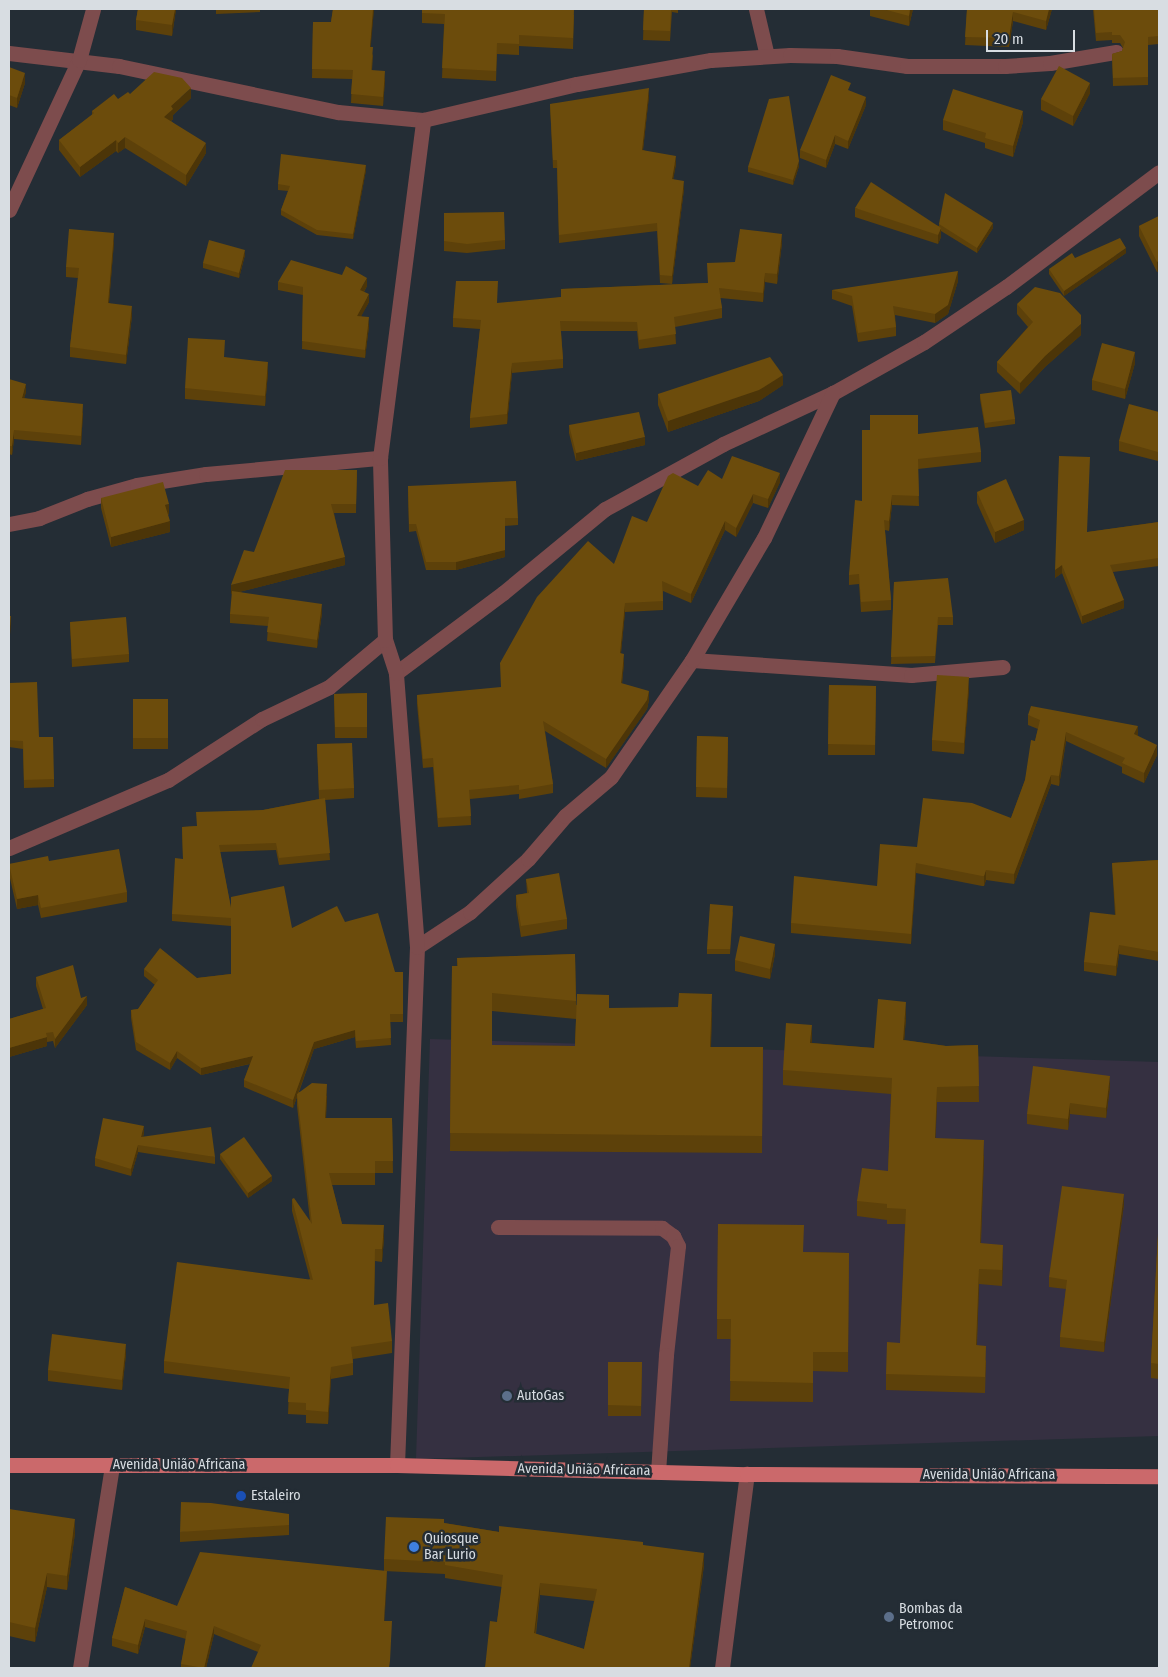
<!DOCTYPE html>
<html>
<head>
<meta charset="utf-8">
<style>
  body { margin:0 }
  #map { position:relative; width:1168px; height:1677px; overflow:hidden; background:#242d35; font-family:"Fira Sans Condensed",sans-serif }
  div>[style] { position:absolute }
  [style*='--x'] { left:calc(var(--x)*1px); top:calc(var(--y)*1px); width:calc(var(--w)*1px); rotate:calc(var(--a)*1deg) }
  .industrial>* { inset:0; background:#353041 }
  .minor>* { height:15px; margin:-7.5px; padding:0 7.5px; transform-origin:7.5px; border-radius:7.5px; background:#7d4c4d }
  .major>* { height:15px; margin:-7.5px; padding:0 7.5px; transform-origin:7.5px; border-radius:7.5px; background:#cb696b }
  .wall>* { inset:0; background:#5d410a }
  .shaded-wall>* { inset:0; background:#4c3508 }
  .building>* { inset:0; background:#6c4c0c }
  .dots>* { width:14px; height:14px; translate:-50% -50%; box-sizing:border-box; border:2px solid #242d35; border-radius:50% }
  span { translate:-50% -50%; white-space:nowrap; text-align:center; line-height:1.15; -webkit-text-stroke:5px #242d35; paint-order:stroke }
  .poi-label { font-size:14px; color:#d8dde2 }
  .left { translate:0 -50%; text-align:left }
  .street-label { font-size:14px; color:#d8dde2 }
  .frame { position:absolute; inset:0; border:10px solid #d8dde2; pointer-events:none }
  .scale { position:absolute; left:986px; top:30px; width:89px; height:22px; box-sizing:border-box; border:2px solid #d8dde2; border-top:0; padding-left:6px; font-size:15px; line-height:18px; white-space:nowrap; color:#d8dde2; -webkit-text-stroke:4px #242d35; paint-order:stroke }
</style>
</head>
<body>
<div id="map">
  <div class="industrial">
    <div style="clip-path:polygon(430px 1039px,1159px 1062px,1159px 1436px,416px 1459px)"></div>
  </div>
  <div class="minor">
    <div style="--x:756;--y:9;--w:48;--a:76.8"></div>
    <div style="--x:9;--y:53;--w:111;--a:6.7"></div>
    <div style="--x:119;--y:66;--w:224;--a:11.9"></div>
    <div style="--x:338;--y:112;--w:85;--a:5.4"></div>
    <div style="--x:423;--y:120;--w:158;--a:-13.2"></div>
    <div style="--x:577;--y:84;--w:136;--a:-10.2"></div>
    <div style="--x:711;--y:60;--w:79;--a:-3.6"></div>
    <div style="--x:790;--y:55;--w:47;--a:1.2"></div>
    <div style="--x:837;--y:56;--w:71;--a:8.1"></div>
    <div style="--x:907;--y:66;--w:98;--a:0"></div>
    <div style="--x:1005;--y:66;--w:45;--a:-3.8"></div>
    <div style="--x:1050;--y:63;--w:67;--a:-9.5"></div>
    <div style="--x:9;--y:210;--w:166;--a:-65"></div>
    <div style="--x:79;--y:60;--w:53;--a:-74.6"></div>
    <div style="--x:9;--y:524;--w:31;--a:-11"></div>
    <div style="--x:39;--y:518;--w:52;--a:-21.6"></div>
    <div style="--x:87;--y:499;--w:52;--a:-15.6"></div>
    <div style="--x:137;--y:485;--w:70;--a:-9.1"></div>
    <div style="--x:206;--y:474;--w:175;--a:-5.3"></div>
    <div style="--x:692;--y:660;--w:220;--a:3.9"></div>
    <div style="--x:911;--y:675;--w:92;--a:-5"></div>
    <div style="--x:396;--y:673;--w:134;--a:-36.8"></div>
    <div style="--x:503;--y:593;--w:132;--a:-39.5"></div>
    <div style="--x:605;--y:509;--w:135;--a:-28.8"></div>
    <div style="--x:723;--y:444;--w:121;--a:-24.9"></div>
    <div style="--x:833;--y:393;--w:104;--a:-29.3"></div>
    <div style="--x:924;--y:342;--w:99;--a:-33.9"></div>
    <div style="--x:1006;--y:287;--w:191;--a:-36.9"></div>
    <div style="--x:9;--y:848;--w:173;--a:-23.2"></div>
    <div style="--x:168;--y:780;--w:112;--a:-33"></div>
    <div style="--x:262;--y:719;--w:74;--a:-25.5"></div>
    <div style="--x:329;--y:687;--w:73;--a:-40"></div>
    <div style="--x:417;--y:947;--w:64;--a:-33.4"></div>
    <div style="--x:470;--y:912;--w:79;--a:-42.4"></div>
    <div style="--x:528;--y:859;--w:57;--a:-49.3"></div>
    <div style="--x:565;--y:816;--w:60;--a:-40.3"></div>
    <div style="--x:611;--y:777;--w:142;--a:-55.3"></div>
    <div style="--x:692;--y:660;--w:142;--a:-59.5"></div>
    <div style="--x:764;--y:538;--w:161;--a:-64.6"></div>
    <div style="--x:498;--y:1227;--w:164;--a:0.3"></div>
    <div style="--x:662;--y:1228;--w:14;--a:36"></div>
    <div style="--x:673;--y:1236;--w:11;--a:63"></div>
    <div style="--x:678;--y:1246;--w:110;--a:96.3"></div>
    <div style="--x:666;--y:1355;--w:117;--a:93.9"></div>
    <div style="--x:397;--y:1465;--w:518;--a:-87.79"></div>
    <div style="--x:417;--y:947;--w:275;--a:-94.4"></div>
    <div style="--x:396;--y:673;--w:35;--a:-108"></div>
    <div style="--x:385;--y:640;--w:182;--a:-91.6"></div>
    <div style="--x:380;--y:458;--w:341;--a:-82.7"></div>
    <div style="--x:80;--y:1668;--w:206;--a:-81"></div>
    <div style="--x:722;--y:1668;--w:196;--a:-82.7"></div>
  </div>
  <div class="major">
    <div style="--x:9;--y:1465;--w:388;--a:0"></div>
    <div style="--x:397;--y:1465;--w:350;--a:1.5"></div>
    <div style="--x:747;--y:1474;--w:412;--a:0.3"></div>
  </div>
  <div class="wall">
    <div style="clip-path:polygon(138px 9px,176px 9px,172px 36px,136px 30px,136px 20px)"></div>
    <div style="clip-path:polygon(216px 9px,260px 9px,260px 12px,216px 14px)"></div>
    <div style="clip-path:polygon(333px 9px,374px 9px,370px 47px,373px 56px,372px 70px,385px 80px,383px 106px,351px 103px,352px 79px,312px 78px,313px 22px,331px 22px)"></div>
    <div style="clip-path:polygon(422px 9px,574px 15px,573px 49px,519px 46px,519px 55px,497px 54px,496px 81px,442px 78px,444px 24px,422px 23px)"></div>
    <div style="clip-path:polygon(644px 9px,678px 9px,678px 13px,672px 12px,670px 41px,643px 40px)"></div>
    <div style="clip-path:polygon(870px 9px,913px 9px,909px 26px,870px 16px)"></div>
    <div style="clip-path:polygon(967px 9px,1052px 9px,1046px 30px,1013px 21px,1009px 47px,965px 45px)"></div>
    <div style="clip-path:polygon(1093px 9px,1159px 9px,1159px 44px,1148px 45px,1148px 85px,1113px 86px,1112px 54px,1122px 51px,1123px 48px,1120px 43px,1112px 43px,1112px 40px,1096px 41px)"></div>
    <div style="clip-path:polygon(9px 67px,25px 83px,17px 108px,9px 105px)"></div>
    <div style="clip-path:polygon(1090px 93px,1073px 126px,1041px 110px,1041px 99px)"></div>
    <div style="clip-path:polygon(130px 94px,191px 98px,173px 115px,173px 119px,171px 121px,206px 153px,186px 186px,125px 148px,118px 153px,116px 151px,80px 177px,59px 150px,59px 140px,92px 115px,92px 111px)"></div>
    <div style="clip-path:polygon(649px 96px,643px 150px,676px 164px,673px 179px,684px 189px,672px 284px,660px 283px,657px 231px,559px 243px,557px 168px,553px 168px,550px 104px)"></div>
    <div style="clip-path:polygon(866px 105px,848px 149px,835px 144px,826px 168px,800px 158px,800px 150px)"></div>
    <div style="clip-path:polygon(943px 120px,1023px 122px,1013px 157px,985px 148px,985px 143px,943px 130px)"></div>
    <div style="clip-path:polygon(799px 166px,793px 185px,748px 172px,748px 167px)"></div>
    <div style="clip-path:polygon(366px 170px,353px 239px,317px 235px,281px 215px,281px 210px,288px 191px,278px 190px,278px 184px)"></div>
    <div style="clip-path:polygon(855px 208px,939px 226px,939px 224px,993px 228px,977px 253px,941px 231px,941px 237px,938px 244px,855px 217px)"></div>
    <div style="clip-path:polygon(444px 213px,505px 240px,505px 249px,467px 253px,444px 251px)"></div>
    <div style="clip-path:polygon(1159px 216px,1159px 271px,1157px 272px,1139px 236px,1139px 226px)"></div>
    <div style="clip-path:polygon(114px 242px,109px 303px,132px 316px,126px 364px,70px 357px,70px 347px,78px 278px,66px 277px,66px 267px)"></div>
    <div style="clip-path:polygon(782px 243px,777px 284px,765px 282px,763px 302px,720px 298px,722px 308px,722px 318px,675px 327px,676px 344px,639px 349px,637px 331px,561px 331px,563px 359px,563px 368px,512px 373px,507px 424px,470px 428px,470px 418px,480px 329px,453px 327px,453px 318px,561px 297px,561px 289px,708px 283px,735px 262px)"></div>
    <div style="clip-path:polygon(1126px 253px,1064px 296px,1049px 274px,1049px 269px)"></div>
    <div style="clip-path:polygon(245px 255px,239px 278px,203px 268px,203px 263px)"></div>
    <div style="clip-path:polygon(958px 281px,948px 314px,935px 323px,895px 315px,896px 327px,896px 336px,858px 342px,852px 306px,832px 299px,832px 290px)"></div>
    <div style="clip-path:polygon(278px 282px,367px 286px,364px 292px,369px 302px,361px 316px,369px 326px,365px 358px,302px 349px,303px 295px,278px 290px)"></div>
    <div style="clip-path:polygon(1017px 304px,1081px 335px,1045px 367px,1020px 394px,997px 372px,997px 362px,1028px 327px,1017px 314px)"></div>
    <div style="clip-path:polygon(224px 357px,268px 372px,265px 406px,185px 399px,185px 388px)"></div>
    <div style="clip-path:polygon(1135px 363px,1125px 399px,1092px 390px,1092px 380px)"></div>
    <div style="clip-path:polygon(9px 379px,26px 392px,24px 398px,83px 413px,81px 445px,14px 439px,12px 455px,9px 454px)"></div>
    <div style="clip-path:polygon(783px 385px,759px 401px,668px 432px,658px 405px,658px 394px)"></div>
    <div style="clip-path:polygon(980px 394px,1015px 419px,1015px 424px,985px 428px,980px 399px)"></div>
    <div style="clip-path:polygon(1159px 412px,1158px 461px,1119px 451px,1119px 441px)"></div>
    <div style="clip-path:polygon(569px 425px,645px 445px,576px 461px,569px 433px)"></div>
    <div style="clip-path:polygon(870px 430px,918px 434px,981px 452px,981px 462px,918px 469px,919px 506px,892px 505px,889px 531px,885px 530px,891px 600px,891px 610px,861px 612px,859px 584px,849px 585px,849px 575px,862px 501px)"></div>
    <div style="clip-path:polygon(357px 470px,356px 513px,334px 513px,345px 565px,239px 592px,322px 613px,317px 648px,267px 641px,268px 626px,230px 623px,230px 614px,254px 552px)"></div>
    <div style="clip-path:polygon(722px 479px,780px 482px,768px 508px,753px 503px,736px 537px,725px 530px,691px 603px,663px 591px,663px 610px,625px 612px,621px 653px,624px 663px,622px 684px,649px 700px,647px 709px,606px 768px,545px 731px,553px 784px,553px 793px,519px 799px,519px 794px,470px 799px,471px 825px,438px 827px,433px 767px,423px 768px,417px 704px,417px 695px,501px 688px,614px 564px,647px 522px,698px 486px)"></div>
    <div style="clip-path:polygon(408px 486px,518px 518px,518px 525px,505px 526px,505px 557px,456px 570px,426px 570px,416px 531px,409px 532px)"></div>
    <div style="clip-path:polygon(977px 492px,1024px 530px,995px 543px,977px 503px)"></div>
    <div style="clip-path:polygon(101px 498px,169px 514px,168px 515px,170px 532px,111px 547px,101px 508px)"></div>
    <div style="clip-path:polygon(1159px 522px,1159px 566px,1113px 572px,1124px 608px,1082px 624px,1062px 573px,1055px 578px,1055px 570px,1088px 532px)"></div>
    <div style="clip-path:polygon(894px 582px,953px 617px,953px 625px,938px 625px,935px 663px,891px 664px)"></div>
    <div style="clip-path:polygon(70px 622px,129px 654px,129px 662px,72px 667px)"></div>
    <div style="clip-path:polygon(9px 683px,54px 779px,54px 787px,24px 788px,23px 749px,9px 747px)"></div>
    <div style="clip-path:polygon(829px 685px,876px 686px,875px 755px,828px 755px)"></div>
    <div style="clip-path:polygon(969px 688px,964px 754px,932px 751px,932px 740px)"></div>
    <div style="clip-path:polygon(367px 693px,367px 738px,335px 738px,334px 694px)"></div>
    <div style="clip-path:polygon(133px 699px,168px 699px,168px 749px,133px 749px)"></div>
    <div style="clip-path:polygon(1028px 715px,1138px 736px,1157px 755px,1144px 783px,1122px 773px,1122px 767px,1066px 741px,1059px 786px,1051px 784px,1014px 884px,986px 880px,984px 886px,982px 886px,916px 873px,911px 944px,791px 933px,791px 923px,877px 886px,917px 847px,1011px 818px,1025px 780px,1038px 729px,1028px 725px)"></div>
    <div style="clip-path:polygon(697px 736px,728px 737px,727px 798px,696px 797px)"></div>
    <div style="clip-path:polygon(317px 744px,354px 788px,354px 798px,325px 800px,330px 860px,279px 865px,276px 850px,220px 852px,231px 908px,292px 928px,345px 922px,395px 972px,403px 972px,403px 1022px,390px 1022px,391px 1045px,356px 1048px,355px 1037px,314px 1049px,299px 1092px,327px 1096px,326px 1118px,392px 1118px,393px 1173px,375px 1173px,375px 1185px,332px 1185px,342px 1224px,384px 1238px,382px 1262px,375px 1261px,374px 1305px,392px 1341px,392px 1353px,353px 1359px,353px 1375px,331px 1379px,328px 1424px,306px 1423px,306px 1415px,288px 1414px,289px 1389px,164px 1373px,164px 1361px,310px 1279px,292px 1211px,292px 1199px,310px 1221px,297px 1106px,297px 1097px,293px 1108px,244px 1087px,244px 1080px,250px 1064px,201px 1075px,177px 1058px,170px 1070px,136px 1050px,131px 1018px,131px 1010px,138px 1009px,155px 985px,144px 976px,144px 969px,197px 978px,231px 974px,231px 926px,172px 921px,172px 914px,183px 859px,182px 827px,197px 826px,263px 810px,319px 799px)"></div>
    <div style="clip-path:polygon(1159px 860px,1159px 961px,1119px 954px,1116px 976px,1084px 971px,1084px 962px,1115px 915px,1112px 863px)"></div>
    <div style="clip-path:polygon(49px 861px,127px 892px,127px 902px,41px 918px,38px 905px,17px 909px,9px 874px,9px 864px)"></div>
    <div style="clip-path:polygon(526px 879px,567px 919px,567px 929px,521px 937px,516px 906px,516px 895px,527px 893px)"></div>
    <div style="clip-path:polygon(733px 911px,730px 954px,707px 954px,707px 949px)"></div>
    <div style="clip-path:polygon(evenodd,575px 954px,576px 1005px,609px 1008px,712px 1012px,711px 1047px,763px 1047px,762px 1153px,450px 1151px,452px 966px,457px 966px,457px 958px,575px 954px,492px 1011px,576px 1019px,575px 1046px,492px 1045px,492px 1011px)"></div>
    <div style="clip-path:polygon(775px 954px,770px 979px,735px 971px,735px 960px)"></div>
    <div style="clip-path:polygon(36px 977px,81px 998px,87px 1005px,55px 1048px,53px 1041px,47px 1042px,47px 1046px,9px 1057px,9px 1019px,43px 1009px,36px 986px)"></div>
    <div style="clip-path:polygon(906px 1018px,904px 1040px,946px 1046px,978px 1045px,979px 1102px,937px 1102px,935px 1138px,984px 1156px,981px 1243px,1003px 1260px,1002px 1286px,979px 1284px,977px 1345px,986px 1361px,985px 1393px,886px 1390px,886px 1374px,900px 1343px,905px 1224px,887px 1224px,887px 1220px,857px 1216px,857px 1201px,888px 1171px,891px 1094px,783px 1085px,783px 1070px,812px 1043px,874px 1048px)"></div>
    <div style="clip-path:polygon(1110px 1087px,1106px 1118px,1070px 1114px,1068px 1130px,1027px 1124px,1027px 1114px)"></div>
    <div style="clip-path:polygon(144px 1133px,143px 1137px,215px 1157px,215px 1164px,138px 1152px,131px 1176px,95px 1166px,95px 1158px)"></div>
    <div style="clip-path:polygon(220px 1154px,272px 1181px,248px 1198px,220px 1159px)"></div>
    <div style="clip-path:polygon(1124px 1204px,1104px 1352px,1060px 1347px,1060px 1337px,1066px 1289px,1049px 1287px,1049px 1277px)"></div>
    <div style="clip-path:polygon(1159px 1216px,1159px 1379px,1151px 1378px,1151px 1363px)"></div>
    <div style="clip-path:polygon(718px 1224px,804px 1252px,849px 1253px,848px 1372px,813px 1371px,813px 1402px,730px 1401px,731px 1339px,717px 1339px)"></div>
    <div style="clip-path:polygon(126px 1354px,122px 1390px,48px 1381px,48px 1370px)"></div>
    <div style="clip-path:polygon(608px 1362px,642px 1362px,641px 1416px,608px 1416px)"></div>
    <div style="clip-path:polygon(9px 1509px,75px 1533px,67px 1590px,47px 1587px,35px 1642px,9px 1636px)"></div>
    <div style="clip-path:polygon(289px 1514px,289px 1535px,180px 1542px,180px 1532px)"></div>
    <div style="clip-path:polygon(evenodd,444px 1523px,499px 1532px,643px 1545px,704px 1565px,690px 1668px,485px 1668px,497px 1622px,502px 1587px,445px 1578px,445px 1574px,384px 1571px,384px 1559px,444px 1523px,540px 1595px,594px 1601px,584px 1649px,536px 1634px,540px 1595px)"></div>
    <div style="clip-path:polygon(387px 1580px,258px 1652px,214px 1634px,206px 1668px,181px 1668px,181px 1664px,186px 1639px,145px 1627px,138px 1654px,112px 1646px,112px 1638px,125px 1587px,177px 1606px)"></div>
  </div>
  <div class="shaded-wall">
    <div style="clip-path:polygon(175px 9px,176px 9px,172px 36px,172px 25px)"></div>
    <div style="clip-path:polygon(373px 9px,374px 9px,370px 56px,370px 47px)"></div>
    <div style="clip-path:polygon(910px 9px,913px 9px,909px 26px,909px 16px)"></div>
    <div style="clip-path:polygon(1049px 9px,1052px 9px,1046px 30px,1046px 21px)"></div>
    <div style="clip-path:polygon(1013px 12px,1013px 21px,1009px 47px,1009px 38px)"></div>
    <div style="clip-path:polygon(385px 71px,385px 80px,383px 106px,383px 97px)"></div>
    <div style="clip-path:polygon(25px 73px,25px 83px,17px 108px,17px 98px)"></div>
    <div style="clip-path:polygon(1090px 83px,1090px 93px,1073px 126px,1073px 116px)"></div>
    <div style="clip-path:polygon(191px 88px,191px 98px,173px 115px,173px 119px,164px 127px,164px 117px,171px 106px)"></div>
    <div style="clip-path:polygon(649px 88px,649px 96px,642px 158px,642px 150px)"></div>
    <div style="clip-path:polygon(866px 97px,866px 105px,848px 149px,848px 141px)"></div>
    <div style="clip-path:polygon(1023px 111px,1023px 122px,1013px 157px,1013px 146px)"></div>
    <div style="clip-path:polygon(835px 135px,835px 144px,826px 168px,826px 160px)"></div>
    <div style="clip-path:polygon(125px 137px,125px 148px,118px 153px,118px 143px)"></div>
    <div style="clip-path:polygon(116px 140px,116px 151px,80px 177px,80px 167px)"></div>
    <div style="clip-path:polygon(206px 143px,206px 153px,186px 186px,186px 175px)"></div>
    <div style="clip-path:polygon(676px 156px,676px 164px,672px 187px,672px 179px)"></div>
    <div style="clip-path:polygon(799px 161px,799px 166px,793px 185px,793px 180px)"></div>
    <div style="clip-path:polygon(366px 165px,366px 170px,353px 239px,353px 234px)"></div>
    <div style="clip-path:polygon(684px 181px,684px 189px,672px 284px,672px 276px)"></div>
    <div style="clip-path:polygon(993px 223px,993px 228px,977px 253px,977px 248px)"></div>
    <div style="clip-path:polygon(941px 228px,941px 237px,938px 244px,938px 235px)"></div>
    <div style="clip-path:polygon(114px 233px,114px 242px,108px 313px,108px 303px)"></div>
    <div style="clip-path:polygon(782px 234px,782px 243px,777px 284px,777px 274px)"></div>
    <div style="clip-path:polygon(1126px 248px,1126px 253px,1064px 296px,1064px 291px)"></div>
    <div style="clip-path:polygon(245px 250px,245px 255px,239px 278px,239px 273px)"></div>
    <div style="clip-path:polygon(1159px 260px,1159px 271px,1157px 272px,1157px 262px)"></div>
    <div style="clip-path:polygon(958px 271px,958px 281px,948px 314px,935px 323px,935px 314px)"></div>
    <div style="clip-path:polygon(765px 273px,765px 282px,763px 302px,763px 293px)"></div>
    <div style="clip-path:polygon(367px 278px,367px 286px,360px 298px,360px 290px)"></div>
    <div style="clip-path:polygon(369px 294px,369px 302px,357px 324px,357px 316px)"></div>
    <div style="clip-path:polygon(132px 306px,132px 316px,126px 364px,126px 355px)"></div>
    <div style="clip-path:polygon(369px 317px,369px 326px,365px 358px,365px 350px)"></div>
    <div style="clip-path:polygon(1081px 324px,1081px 335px,1045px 367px,1020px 394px,1020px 383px,1045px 356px)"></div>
    <div style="clip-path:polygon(1135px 352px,1135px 363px,1125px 399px,1125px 389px)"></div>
    <div style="clip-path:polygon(268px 362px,268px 372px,265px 406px,265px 396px)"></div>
    <div style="clip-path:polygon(512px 363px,512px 373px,507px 424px,507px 414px)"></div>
    <div style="clip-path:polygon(783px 375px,783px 385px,759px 401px,668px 432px,668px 421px)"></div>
    <div style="clip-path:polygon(26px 384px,26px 392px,22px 407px,22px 398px)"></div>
    <div style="clip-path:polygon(83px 404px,83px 413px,81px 445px,81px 436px)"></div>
    <div style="clip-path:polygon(14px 430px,14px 439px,12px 455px,12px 446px)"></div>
    <div style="clip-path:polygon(645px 437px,645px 445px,576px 461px,576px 453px)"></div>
    <div style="clip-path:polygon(1159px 447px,1159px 457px,1158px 461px,1158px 452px)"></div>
    <div style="clip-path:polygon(780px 473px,780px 482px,768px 508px,768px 499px)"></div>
    <div style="clip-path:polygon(753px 494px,753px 503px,736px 537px,736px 528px)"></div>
    <div style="clip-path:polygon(892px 495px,892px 505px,889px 531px,889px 521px)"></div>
    <div style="clip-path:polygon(169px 504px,169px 514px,165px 515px,165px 505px)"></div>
    <div style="clip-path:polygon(1024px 520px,1024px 530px,995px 543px,995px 532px)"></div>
    <div style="clip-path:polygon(170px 521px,170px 532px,111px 547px,111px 537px)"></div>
    <div style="clip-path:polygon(725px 521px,725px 530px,691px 603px,691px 594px)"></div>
    <div style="clip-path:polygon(505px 550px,505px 557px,456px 570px,456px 562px)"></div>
    <div style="clip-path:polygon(345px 557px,345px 565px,231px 594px,231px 585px)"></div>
    <div style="clip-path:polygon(1062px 565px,1062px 573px,1055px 578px,1055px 570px)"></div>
    <div style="clip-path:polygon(1124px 600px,1124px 608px,1082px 624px,1082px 616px)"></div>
    <div style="clip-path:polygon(625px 603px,625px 612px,620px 662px,620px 653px)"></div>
    <div style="clip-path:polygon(322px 604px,322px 613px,317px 648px,317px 640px)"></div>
    <div style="clip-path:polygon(11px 616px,11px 624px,9px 646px,9px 638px)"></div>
    <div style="clip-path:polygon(624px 654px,624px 663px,621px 692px,621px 683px)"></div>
    <div style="clip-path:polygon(969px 677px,969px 688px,964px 754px,964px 743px)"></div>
    <div style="clip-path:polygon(649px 691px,649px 700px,647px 709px,606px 768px,606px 759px)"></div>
    <div style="clip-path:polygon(1138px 726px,1138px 736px,1134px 744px,1134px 734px)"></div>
    <div style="clip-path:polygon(1066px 732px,1066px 741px,1059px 786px,1059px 776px)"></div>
    <div style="clip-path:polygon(1157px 745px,1157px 755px,1144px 783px,1144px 773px)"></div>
    <div style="clip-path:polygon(1051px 775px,1051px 784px,1014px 884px,1014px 874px)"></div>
    <div style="clip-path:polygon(916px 863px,916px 873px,911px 944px,911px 934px)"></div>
    <div style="clip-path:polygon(986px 870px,986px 880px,984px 886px,984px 876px)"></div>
    <div style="clip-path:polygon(38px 895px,38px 905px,17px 909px,17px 899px)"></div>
    <div style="clip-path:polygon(775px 944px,775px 954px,770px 979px,770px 969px)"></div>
    <div style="clip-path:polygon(1119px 945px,1119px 954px,1116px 976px,1116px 966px)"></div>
    <div style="clip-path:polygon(712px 994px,712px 1012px,710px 1064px,710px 1047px)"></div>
    <div style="clip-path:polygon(87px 996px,87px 1005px,55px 1048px,55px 1039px)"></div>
    <div style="clip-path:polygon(906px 1002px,906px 1018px,903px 1056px,903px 1040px)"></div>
    <div style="clip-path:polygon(812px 1025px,812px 1041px,810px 1059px,810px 1043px)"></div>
    <div style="clip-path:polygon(355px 1030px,355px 1037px,314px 1049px,297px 1096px,297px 1094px,297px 1097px,293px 1108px,293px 1100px,314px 1042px)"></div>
    <div style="clip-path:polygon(47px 1037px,47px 1046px,9px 1057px,9px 1048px)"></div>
    <div style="clip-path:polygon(177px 1051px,177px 1058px,170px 1070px,170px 1063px)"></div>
    <div style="clip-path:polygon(253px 1056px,253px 1063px,201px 1075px,201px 1068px)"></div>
    <div style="clip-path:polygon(1110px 1076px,1110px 1087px,1106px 1118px,1106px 1108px)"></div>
    <div style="clip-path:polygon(327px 1084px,327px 1096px,325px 1131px,325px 1118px)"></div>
    <div style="clip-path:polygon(937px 1087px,937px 1102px,935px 1154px,935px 1138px)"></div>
    <div style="clip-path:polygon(1070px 1103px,1070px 1114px,1068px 1130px,1068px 1119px)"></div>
    <div style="clip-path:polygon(144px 1126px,144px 1133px,141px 1144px,141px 1137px)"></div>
    <div style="clip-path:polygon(984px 1140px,984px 1156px,980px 1259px,980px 1243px)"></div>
    <div style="clip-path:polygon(138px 1145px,138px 1152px,131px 1176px,131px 1169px)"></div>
    <div style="clip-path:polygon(272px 1176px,272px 1181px,248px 1198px,248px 1193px)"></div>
    <div style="clip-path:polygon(1124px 1194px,1124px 1204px,1104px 1352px,1104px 1342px)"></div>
    <div style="clip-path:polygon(384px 1225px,384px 1238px,382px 1262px,382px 1249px)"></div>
    <div style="clip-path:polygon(1003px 1245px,1003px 1260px,1002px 1286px,1002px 1270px)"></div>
    <div style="clip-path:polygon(979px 1269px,979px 1284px,976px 1361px,976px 1345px)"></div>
    <div style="clip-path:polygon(126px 1344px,126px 1354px,122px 1390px,122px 1380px)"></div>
    <div style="clip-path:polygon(331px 1367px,331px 1379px,328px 1424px,328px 1412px)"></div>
    <div style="clip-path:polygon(75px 1519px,75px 1533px,67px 1590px,67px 1576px)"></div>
    <div style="clip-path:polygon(704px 1553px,704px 1565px,690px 1668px,689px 1668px)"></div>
    <div style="clip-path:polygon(387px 1571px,387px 1580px,384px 1629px,384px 1621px)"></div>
    <div style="clip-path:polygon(47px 1573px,47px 1587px,35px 1642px,35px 1628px)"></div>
    <div style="clip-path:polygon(540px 1583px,540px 1595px,534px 1645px,534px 1633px)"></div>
    <div style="clip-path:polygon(145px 1619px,145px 1627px,138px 1654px,138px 1645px)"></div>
    <div style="clip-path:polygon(214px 1626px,214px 1634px,206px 1668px,204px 1668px)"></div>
  </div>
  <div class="building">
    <div style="clip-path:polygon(138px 9px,175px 9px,172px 25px,136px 20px)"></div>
    <div style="clip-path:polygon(333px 9px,373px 9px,370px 47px,373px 47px,371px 70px,385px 71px,383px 97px,351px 94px,353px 70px,312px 69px,313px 22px,331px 22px)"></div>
    <div style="clip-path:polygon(422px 9px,574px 9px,573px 38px,519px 35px,519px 44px,497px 43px,496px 71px,442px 68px,445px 14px,422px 13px)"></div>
    <div style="clip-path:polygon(644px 9px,671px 9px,670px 31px,643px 30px)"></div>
    <div style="clip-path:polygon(883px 9px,910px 9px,909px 16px)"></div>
    <div style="clip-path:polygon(967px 9px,1049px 9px,1046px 21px,1013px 12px,1009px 38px,965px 37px)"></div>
    <div style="clip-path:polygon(1094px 9px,1159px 9px,1159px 36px,1148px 37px,1148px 77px,1113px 78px,1112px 54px,1122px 51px,1125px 42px,1120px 35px,1112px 35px,1112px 32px,1096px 33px)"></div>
    <div style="clip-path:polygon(1059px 66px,1090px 83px,1073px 116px,1041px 99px)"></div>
    <div style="clip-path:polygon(9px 67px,25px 73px,17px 98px,9px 95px)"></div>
    <div style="clip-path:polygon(154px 72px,182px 78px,191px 88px,171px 106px,173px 109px,164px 117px,206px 143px,186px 175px,125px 137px,118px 143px,116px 140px,80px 167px,59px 140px,94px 113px,92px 111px,114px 94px,118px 99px,128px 92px,130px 94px)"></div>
    <div style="clip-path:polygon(831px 75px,851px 83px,848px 90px,866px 97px,848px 141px,835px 135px,826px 160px,800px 150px)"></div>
    <div style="clip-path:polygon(649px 88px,642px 150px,676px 156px,672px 179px,684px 181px,672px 276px,660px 275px,657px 223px,559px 235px,557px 160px,553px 160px,550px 104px)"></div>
    <div style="clip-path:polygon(953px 89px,1023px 111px,1013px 146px,985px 138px,986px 133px,943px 120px)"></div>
    <div style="clip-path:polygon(789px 96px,799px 161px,793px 180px,748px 167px,769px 99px)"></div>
    <div style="clip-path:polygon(281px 154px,366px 165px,353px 234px,317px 230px,281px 210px,290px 186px,278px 184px)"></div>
    <div style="clip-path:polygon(871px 182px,941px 228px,938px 235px,855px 208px)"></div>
    <div style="clip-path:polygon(945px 193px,993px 223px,977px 248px,939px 224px)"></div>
    <div style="clip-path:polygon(504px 212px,505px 240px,467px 244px,444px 241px,444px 213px)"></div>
    <div style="clip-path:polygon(1159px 216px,1159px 260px,1157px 262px,1139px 226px)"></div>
    <div style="clip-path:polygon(69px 229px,114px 233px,108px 303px,132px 306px,126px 355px,70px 347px,79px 268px,66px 267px)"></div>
    <div style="clip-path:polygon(740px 229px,782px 234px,777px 274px,765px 273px,763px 293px,719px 288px,722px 308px,674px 317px,676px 334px,639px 340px,637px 322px,560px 321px,563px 359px,512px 363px,507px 414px,470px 418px,481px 320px,453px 318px,456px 281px,498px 281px,497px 303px,561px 297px,561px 289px,708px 283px,707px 263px,735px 262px)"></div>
    <div style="clip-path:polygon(1120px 238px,1126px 248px,1064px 291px,1049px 269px,1072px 253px,1075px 258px)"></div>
    <div style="clip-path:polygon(209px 240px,245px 250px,239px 273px,203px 263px)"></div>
    <div style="clip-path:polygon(291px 260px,342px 275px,346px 266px,367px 278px,360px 290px,369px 294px,357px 316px,369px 317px,365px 350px,302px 341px,303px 287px,278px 282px)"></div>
    <div style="clip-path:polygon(958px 271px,948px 305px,935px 314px,893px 306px,896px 327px,858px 333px,852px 296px,832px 290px)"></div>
    <div style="clip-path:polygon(1035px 287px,1060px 293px,1081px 315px,1081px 324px,1045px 356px,1020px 383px,997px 362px,1033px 322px,1017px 304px)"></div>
    <div style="clip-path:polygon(188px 338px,225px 340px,224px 357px,268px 362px,265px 396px,185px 388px)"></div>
    <div style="clip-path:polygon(1102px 343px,1135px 352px,1125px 389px,1092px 380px)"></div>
    <div style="clip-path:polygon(770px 357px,783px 375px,759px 390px,668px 421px,658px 394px)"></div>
    <div style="clip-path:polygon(9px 379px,26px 384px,22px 398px,83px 404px,81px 436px,14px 430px,12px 446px,9px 446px)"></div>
    <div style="clip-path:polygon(1011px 390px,1015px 419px,985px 423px,980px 394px)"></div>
    <div style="clip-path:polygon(1129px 404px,1159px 412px,1159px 447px,1158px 452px,1119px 441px)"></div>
    <div style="clip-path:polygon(639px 412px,645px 437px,576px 453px,569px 425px)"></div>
    <div style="clip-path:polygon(870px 415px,918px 415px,918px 434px,978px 427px,981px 452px,918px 459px,919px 496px,892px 495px,889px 521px,884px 520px,891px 600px,861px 602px,859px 574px,849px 575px,855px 500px,862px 501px,862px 430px,870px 430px)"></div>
    <div style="clip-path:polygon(732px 456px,780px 473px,768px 499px,753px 494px,736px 528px,725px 521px,691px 594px,662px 581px,663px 601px,625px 603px,620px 653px,624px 654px,621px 683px,649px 691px,647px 700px,606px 759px,543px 721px,553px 784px,519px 790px,519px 785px,469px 790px,471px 816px,438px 818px,433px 758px,423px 759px,417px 695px,501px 687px,500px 663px,537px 597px,588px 541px,614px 564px,632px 516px,647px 522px,668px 476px,673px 473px,698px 486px,708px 470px,722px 479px)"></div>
    <div style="clip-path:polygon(1059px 456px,1090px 457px,1087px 532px,1159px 522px,1159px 558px,1110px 565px,1124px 600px,1082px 616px,1062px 565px,1055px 570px)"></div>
    <div style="clip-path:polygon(285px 470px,357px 470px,356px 504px,331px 504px,345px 557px,231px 585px,244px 550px,254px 552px)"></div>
    <div style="clip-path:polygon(1006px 479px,1024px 520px,995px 532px,977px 492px)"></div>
    <div style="clip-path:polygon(516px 481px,518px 518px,505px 518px,505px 550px,456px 562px,426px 562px,416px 524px,409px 524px,408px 486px)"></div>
    <div style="clip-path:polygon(163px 482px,169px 504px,165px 505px,170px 521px,111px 537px,101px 498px)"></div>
    <div style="clip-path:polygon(948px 578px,953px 617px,938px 617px,935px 656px,891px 657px,894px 582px)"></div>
    <div style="clip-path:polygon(232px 591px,322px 604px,317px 640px,267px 632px,269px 617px,230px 614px)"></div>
    <div style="clip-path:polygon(9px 616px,11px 616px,9px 638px)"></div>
    <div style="clip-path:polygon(126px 617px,129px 654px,72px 659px,70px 622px)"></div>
    <div style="clip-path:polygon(937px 675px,969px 677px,964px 743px,932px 740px)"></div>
    <div style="clip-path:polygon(37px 682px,39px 737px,53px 737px,54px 779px,24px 780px,23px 741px,9px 740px,9px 683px)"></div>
    <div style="clip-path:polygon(829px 685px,876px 686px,875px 745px,828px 744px)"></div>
    <div style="clip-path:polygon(367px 693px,367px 727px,335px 727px,334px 694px)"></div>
    <div style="clip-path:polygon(133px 699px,168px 699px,168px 738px,133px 738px)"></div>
    <div style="clip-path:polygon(1031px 706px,1138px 726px,1134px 734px,1157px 745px,1144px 773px,1122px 763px,1125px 758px,1066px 732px,1059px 776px,1051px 775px,1014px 874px,986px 870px,984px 876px,982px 876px,916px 863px,911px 934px,791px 923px,794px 876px,877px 886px,880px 844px,917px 847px,923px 798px,972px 803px,1011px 818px,1025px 780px,1031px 740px,1035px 741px,1040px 720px,1028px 715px)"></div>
    <div style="clip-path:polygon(697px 736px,728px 737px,727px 788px,696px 787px)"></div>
    <div style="clip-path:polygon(352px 743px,354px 788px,319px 790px,317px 744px)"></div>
    <div style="clip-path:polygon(325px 798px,330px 853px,279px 858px,276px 843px,219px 845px,231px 908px,231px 897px,284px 886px,292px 928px,337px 906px,345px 922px,378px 913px,395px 972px,403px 972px,403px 1014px,390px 1014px,391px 1038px,356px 1041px,355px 1030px,314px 1042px,293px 1100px,244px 1080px,253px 1056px,201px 1068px,177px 1051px,170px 1063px,136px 1042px,131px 1010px,138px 1009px,158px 980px,144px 969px,160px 948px,197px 978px,231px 974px,231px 918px,172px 914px,175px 858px,183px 859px,182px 827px,197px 826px,196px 812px,263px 810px)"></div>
    <div style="clip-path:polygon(119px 849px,127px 892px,41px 908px,38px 895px,17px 899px,9px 864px,48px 856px,49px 861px)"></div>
    <div style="clip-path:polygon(1159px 860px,1159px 952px,1119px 945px,1116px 966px,1084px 962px,1090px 912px,1116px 915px,1112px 863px)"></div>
    <div style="clip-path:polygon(559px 873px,567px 919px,521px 926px,516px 895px,529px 893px,526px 879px)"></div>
    <div style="clip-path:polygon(710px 904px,733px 906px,730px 949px,707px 949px)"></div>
    <div style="clip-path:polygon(740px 936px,775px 944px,770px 969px,735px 960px)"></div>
    <div style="clip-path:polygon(575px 954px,576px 1001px,492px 993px,492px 1045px,575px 1046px,577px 994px,609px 995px,609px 1008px,678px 1007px,679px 993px,712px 994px,710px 1047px,763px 1047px,762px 1136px,450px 1133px,452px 966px,458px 966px,457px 958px)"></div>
    <div style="clip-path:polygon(73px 965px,81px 998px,87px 996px,55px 1039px,53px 1032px,46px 1033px,47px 1037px,9px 1048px,9px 1019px,46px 1008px,36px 977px)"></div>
    <div style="clip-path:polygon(878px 999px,906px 1002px,903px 1040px,946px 1046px,978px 1045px,979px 1086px,937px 1087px,935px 1138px,984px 1140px,980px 1243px,1003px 1245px,1002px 1270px,979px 1269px,976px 1345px,986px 1346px,985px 1377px,886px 1374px,887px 1342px,900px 1343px,906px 1209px,887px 1208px,887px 1204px,857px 1201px,862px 1168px,888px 1171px,892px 1078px,783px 1070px,786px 1023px,812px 1025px,810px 1043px,874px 1048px)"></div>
    <div style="clip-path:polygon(1033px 1066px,1110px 1076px,1106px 1108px,1070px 1103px,1068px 1119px,1027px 1114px)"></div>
    <div style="clip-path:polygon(312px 1083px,327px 1084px,325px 1118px,392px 1118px,393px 1161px,375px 1161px,375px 1173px,329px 1173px,342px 1224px,384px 1225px,382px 1249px,375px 1249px,374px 1305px,388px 1303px,392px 1341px,351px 1347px,353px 1363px,331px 1367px,328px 1412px,306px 1410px,306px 1403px,288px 1402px,290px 1377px,164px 1361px,177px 1262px,313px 1280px,292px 1199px,294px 1198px,312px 1224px,297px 1094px)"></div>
    <div style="clip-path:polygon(103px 1118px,144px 1126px,141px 1137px,211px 1127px,215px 1157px,138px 1145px,131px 1169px,95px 1158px)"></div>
    <div style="clip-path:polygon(244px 1137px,272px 1176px,248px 1193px,220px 1154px)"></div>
    <div style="clip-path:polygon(1062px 1186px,1124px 1194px,1104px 1342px,1060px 1337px,1067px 1280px,1049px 1277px)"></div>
    <div style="clip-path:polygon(1159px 1216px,1159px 1364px,1151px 1363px)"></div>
    <div style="clip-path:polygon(718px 1224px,804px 1225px,803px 1252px,849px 1253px,848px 1352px,813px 1352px,813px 1383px,730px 1381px,731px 1319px,717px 1319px)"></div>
    <div style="clip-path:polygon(52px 1334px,126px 1344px,122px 1380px,48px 1370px)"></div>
    <div style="clip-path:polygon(608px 1362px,642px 1362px,641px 1406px,608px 1405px)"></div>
    <div style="clip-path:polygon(181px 1502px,211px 1503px,289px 1514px,289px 1525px,180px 1532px)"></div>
    <div style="clip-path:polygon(9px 1509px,75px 1519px,67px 1576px,47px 1573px,35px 1628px,9px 1622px)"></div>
    <div style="clip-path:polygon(evenodd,386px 1517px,444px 1519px,444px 1523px,499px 1532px,499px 1526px,643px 1542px,643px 1545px,704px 1553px,689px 1668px,485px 1668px,490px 1621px,497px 1622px,503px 1575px,445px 1565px,445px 1562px,384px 1559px,386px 1517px,540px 1583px,597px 1589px,584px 1649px,534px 1633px,540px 1583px)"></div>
    <div style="clip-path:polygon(200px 1552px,387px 1571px,384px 1621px,392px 1621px,390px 1661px,389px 1668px,251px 1668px,261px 1645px,214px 1626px,204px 1668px,181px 1664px,187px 1631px,145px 1619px,138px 1645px,112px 1638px,125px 1587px,177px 1606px)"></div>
  </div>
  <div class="dots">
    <div style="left:507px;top:1396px;background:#5c6f8a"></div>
    <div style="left:241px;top:1496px;background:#1a4fb4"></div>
    <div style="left:414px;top:1547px;background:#3f7fe0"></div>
    <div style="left:889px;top:1617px;background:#5c6f8a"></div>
  </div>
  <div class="poi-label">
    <span class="left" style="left:517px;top:1396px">AutoGas</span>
    <span class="left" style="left:251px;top:1496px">Estaleiro</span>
    <span class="left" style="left:424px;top:1547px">Quiosque<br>Bar Lurio</span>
    <span class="left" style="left:899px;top:1617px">Bombas da<br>Petromoc</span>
  </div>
  <div class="street-label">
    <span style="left:179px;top:1465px">Avenida União Africana</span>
    <span style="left:584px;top:1470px;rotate:1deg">Avenida União Africana</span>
    <span style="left:989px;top:1475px">Avenida União Africana</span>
  </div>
  <div class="frame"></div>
  <div class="scale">20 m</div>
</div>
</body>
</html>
